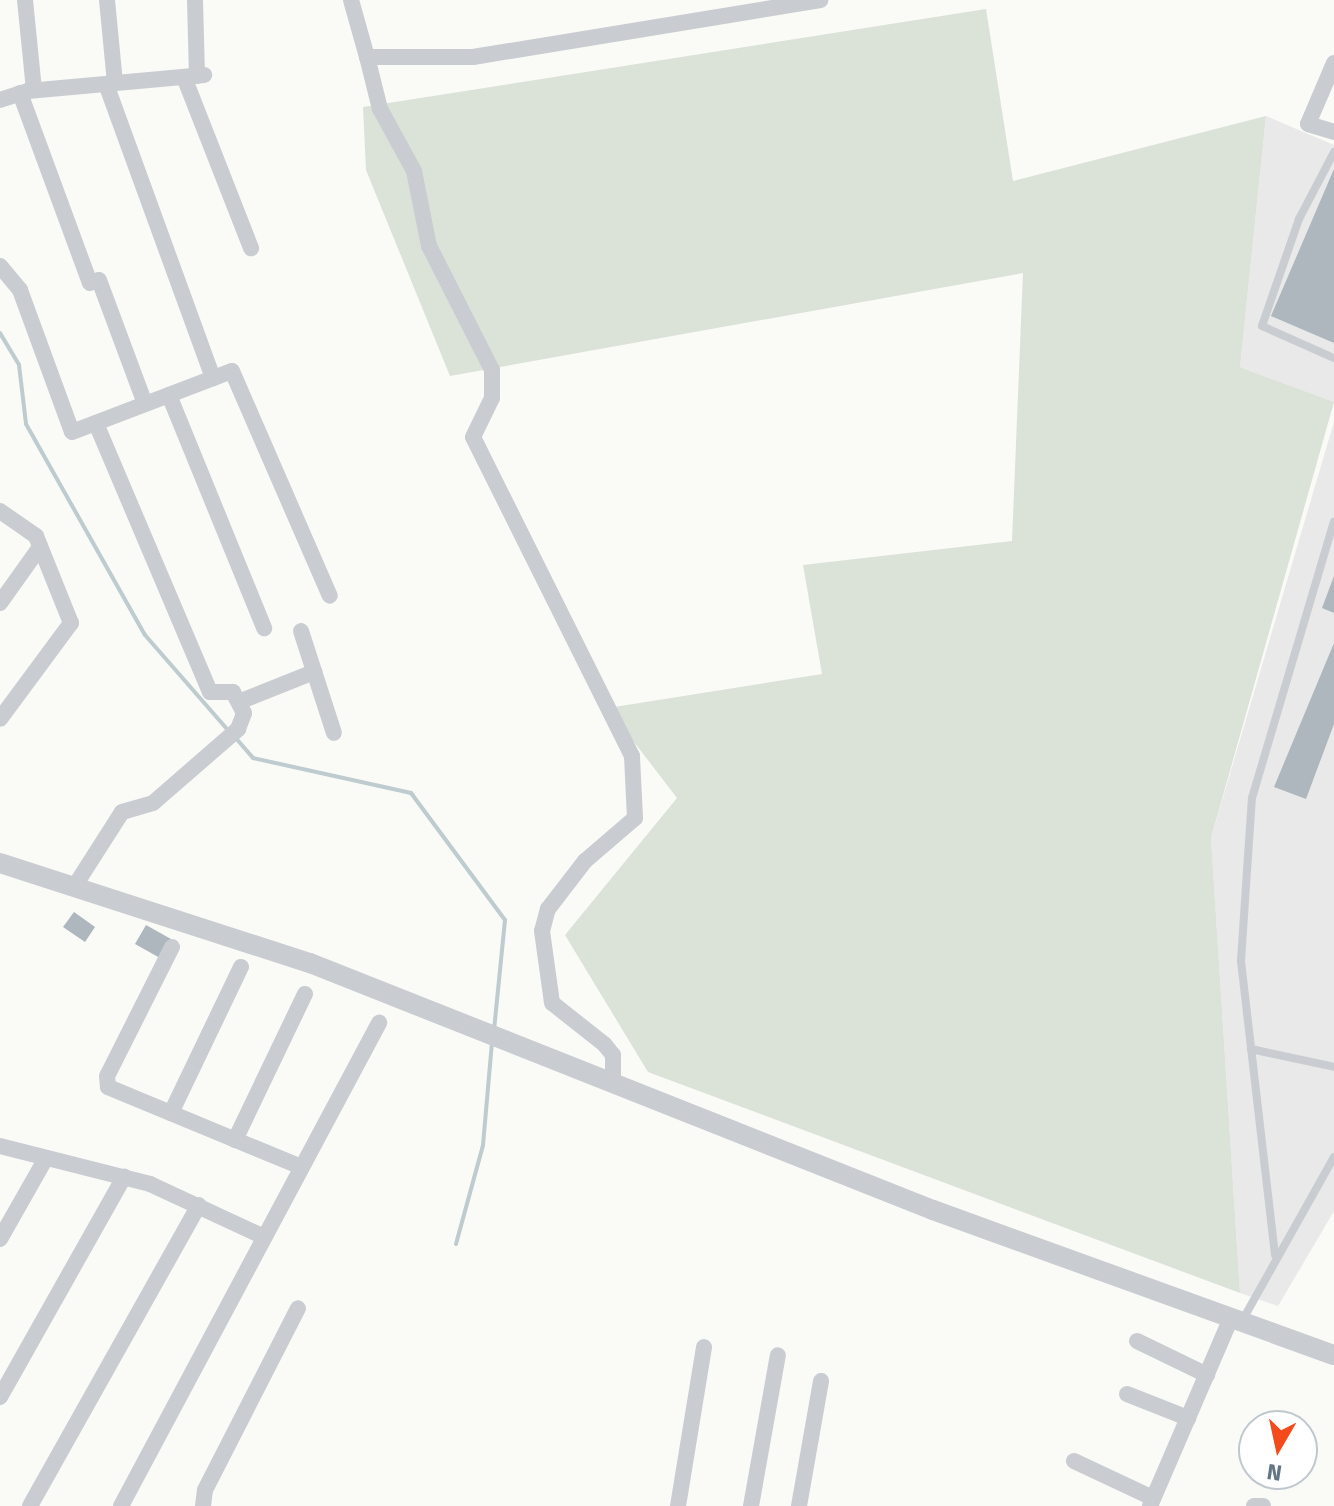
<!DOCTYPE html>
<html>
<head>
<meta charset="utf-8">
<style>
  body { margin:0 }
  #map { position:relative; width:1334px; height:1506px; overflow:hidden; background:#fafaf7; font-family:"Fira Sans",sans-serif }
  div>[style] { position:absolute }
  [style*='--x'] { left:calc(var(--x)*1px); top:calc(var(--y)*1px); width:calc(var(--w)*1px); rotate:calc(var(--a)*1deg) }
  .built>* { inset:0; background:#e8e9e8 }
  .green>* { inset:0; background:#dbe2d8 }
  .stream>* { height:4px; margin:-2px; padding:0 2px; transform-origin:2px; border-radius:2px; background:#becbcf }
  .building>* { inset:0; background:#adb7bd }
  .service>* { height:8px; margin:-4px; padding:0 4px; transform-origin:4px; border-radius:4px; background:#c9cdd1 }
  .minor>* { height:16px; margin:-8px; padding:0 8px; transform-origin:8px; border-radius:8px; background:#c9cdd1 }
  .tertiary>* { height:20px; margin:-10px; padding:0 10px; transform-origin:10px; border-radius:10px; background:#c9cdd1 }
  span { translate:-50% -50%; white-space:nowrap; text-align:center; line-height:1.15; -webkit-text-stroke:8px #fff; paint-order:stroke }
  .north { position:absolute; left:1238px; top:1410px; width:80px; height:80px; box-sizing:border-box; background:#fff; border:2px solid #c0c8ce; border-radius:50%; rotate:189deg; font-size:22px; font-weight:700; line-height:32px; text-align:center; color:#627685 }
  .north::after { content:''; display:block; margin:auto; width:28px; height:36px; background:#f44b1d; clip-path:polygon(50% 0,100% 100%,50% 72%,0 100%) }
</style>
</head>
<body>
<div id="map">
  <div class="built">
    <div style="clip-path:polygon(1266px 116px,1334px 145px,1334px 402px,1240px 367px)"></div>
    <div style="clip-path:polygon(1334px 422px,1334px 1211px,1278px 1306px,1240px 1293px,1211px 838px)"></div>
  </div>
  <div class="green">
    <div style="clip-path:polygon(986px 9px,1013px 181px,1266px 116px,1240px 367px,1334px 402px,1211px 838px,1240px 1293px,648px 1072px,565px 935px,677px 798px,608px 708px,822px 674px,803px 565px,1012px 541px,1023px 273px,450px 376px,366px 170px,363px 107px)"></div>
  </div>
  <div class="stream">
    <div style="--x:0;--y:333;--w:37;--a:59"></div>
    <div style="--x:19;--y:365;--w:59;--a:83.2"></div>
    <div style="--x:26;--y:424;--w:242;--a:60.6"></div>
    <div style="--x:145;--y:635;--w:126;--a:48.9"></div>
    <div style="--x:234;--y:736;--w:29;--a:49"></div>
    <div style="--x:253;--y:758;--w:162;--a:12.5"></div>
    <div style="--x:411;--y:793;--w:158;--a:53.5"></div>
    <div style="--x:505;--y:920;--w:111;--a:95.7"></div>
    <div style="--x:456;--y:1244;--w:103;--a:-74.7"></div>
    <div style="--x:483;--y:1145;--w:103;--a:-85"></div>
  </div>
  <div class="building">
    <div style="clip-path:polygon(1334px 169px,1334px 343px,1271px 316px)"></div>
    <div style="clip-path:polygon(1334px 576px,1334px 613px,1322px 608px)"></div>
    <div style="clip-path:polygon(1334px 643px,1334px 724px,1306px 799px,1274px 787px)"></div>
    <div style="clip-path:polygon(74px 912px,95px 927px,85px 942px,63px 927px)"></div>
    <div style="clip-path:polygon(146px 925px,171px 939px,160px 958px,135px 944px)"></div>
  </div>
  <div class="service">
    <div style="--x:1334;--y:152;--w:76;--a:117.6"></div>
    <div style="--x:1299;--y:219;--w:113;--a:109.1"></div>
    <div style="--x:1262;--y:326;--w:79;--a:24"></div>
    <div style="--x:1251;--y:1049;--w:85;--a:12.2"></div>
    <div style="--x:1275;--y:1255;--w:296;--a:-96.6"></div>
    <div style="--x:1241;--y:961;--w:105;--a:-86.2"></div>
    <div style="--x:1248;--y:856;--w:58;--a:-86.1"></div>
    <div style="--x:1252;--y:798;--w:288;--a:-73.5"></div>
    <div style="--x:1242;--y:1321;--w:188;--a:-60.7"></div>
  </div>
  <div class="minor">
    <div style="--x:25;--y:0;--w:90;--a:84.3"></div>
    <div style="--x:107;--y:0;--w:83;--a:84.5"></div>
    <div style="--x:195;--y:0;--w:76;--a:88.5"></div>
    <div style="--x:351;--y:0;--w:59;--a:74.3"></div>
    <div style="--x:1334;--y:63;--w:66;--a:113.1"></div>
    <div style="--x:1308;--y:124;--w:27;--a:17"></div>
    <div style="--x:184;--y:77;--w:184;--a:68.6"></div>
    <div style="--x:106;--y:84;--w:313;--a:70"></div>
    <div style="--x:20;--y:93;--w:202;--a:69.8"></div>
    <div style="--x:90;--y:283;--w:9;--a:-18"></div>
    <div style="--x:99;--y:280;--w:132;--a:69.6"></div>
    <div style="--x:0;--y:100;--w:29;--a:-18"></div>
    <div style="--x:28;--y:91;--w:177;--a:-5.2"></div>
    <div style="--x:0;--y:266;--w:31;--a:50"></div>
    <div style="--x:20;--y:290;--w:151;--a:69.9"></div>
    <div style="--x:72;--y:432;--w:171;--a:-20.9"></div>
    <div style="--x:232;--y:371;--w:245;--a:66.5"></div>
    <div style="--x:169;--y:395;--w:252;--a:67.8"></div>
    <div style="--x:0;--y:511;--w:44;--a:34.8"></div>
    <div style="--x:36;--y:536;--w:94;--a:68.1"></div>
    <div style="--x:71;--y:623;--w:119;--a:126.5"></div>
    <div style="--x:0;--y:603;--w:69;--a:-54.5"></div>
    <div style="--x:301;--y:631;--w:107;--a:72.1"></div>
    <div style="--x:241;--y:701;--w:79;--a:-21.7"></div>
    <div style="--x:76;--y:884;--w:85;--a:-57.4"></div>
    <div style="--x:122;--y:812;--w:32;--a:-16"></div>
    <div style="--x:153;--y:803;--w:113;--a:-41"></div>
    <div style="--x:238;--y:729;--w:17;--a:-69"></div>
    <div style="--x:244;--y:713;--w:24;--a:-118"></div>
    <div style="--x:233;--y:692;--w:23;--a:180"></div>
    <div style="--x:210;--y:692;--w:292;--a:-113"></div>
    <div style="--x:172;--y:947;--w:144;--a:116.7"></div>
    <div style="--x:107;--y:1076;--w:11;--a:85"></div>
    <div style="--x:108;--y:1087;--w:209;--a:22.5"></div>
    <div style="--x:613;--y:1081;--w:26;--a:-90"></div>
    <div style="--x:613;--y:1055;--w:14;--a:-129"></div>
    <div style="--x:604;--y:1044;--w:66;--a:-141.7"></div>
    <div style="--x:552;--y:1003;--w:73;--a:-97.9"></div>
    <div style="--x:542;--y:931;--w:23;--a:-75"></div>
    <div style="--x:548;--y:909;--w:61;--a:-52.4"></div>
    <div style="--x:585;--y:861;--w:66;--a:-40.7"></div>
    <div style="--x:635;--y:818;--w:62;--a:-92.8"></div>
    <div style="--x:632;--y:756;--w:356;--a:-116.5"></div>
    <div style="--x:473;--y:437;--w:43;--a:-64"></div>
    <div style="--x:492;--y:398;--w:28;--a:-90"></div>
    <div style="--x:492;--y:370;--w:139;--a:-116.9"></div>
    <div style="--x:429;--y:246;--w:76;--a:-101.3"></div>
    <div style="--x:414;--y:171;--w:71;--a:-118.7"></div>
    <div style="--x:380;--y:109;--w:54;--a:-104"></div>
    <div style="--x:367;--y:57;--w:106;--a:0"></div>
    <div style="--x:473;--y:57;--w:352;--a:-9.3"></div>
    <div style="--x:171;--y:1113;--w:162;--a:-64.4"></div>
    <div style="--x:235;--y:1140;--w:162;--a:-64.4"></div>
    <div style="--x:0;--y:1146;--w:155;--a:14.2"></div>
    <div style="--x:150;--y:1184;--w:126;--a:24.9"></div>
    <div style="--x:0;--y:1239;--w:93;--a:-60.4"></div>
    <div style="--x:1137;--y:1341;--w:78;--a:25.9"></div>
    <div style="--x:1127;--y:1394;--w:66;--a:21.5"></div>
    <div style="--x:0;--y:1397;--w:253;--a:-60.6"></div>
    <div style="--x:1074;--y:1461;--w:87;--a:25.1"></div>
    <div style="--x:30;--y:1506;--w:345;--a:-60.7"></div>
    <div style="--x:121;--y:1506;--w:548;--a:-61.89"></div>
    <div style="--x:203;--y:1506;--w:16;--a:-83"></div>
    <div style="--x:205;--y:1490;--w:204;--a:-62.9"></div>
    <div style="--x:678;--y:1506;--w:161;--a:-80.7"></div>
    <div style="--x:751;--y:1506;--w:153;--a:-79.9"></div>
    <div style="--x:799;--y:1506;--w:127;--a:-80"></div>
    <div style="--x:1150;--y:1506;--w:205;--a:-66.7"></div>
    <div style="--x:1254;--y:1506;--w:9;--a:0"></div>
  </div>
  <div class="tertiary">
    <div style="--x:0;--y:863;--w:326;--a:17.9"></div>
    <div style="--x:310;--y:963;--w:670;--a:21.63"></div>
    <div style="--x:933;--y:1210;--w:426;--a:19.9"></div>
  </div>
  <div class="north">N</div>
</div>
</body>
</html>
